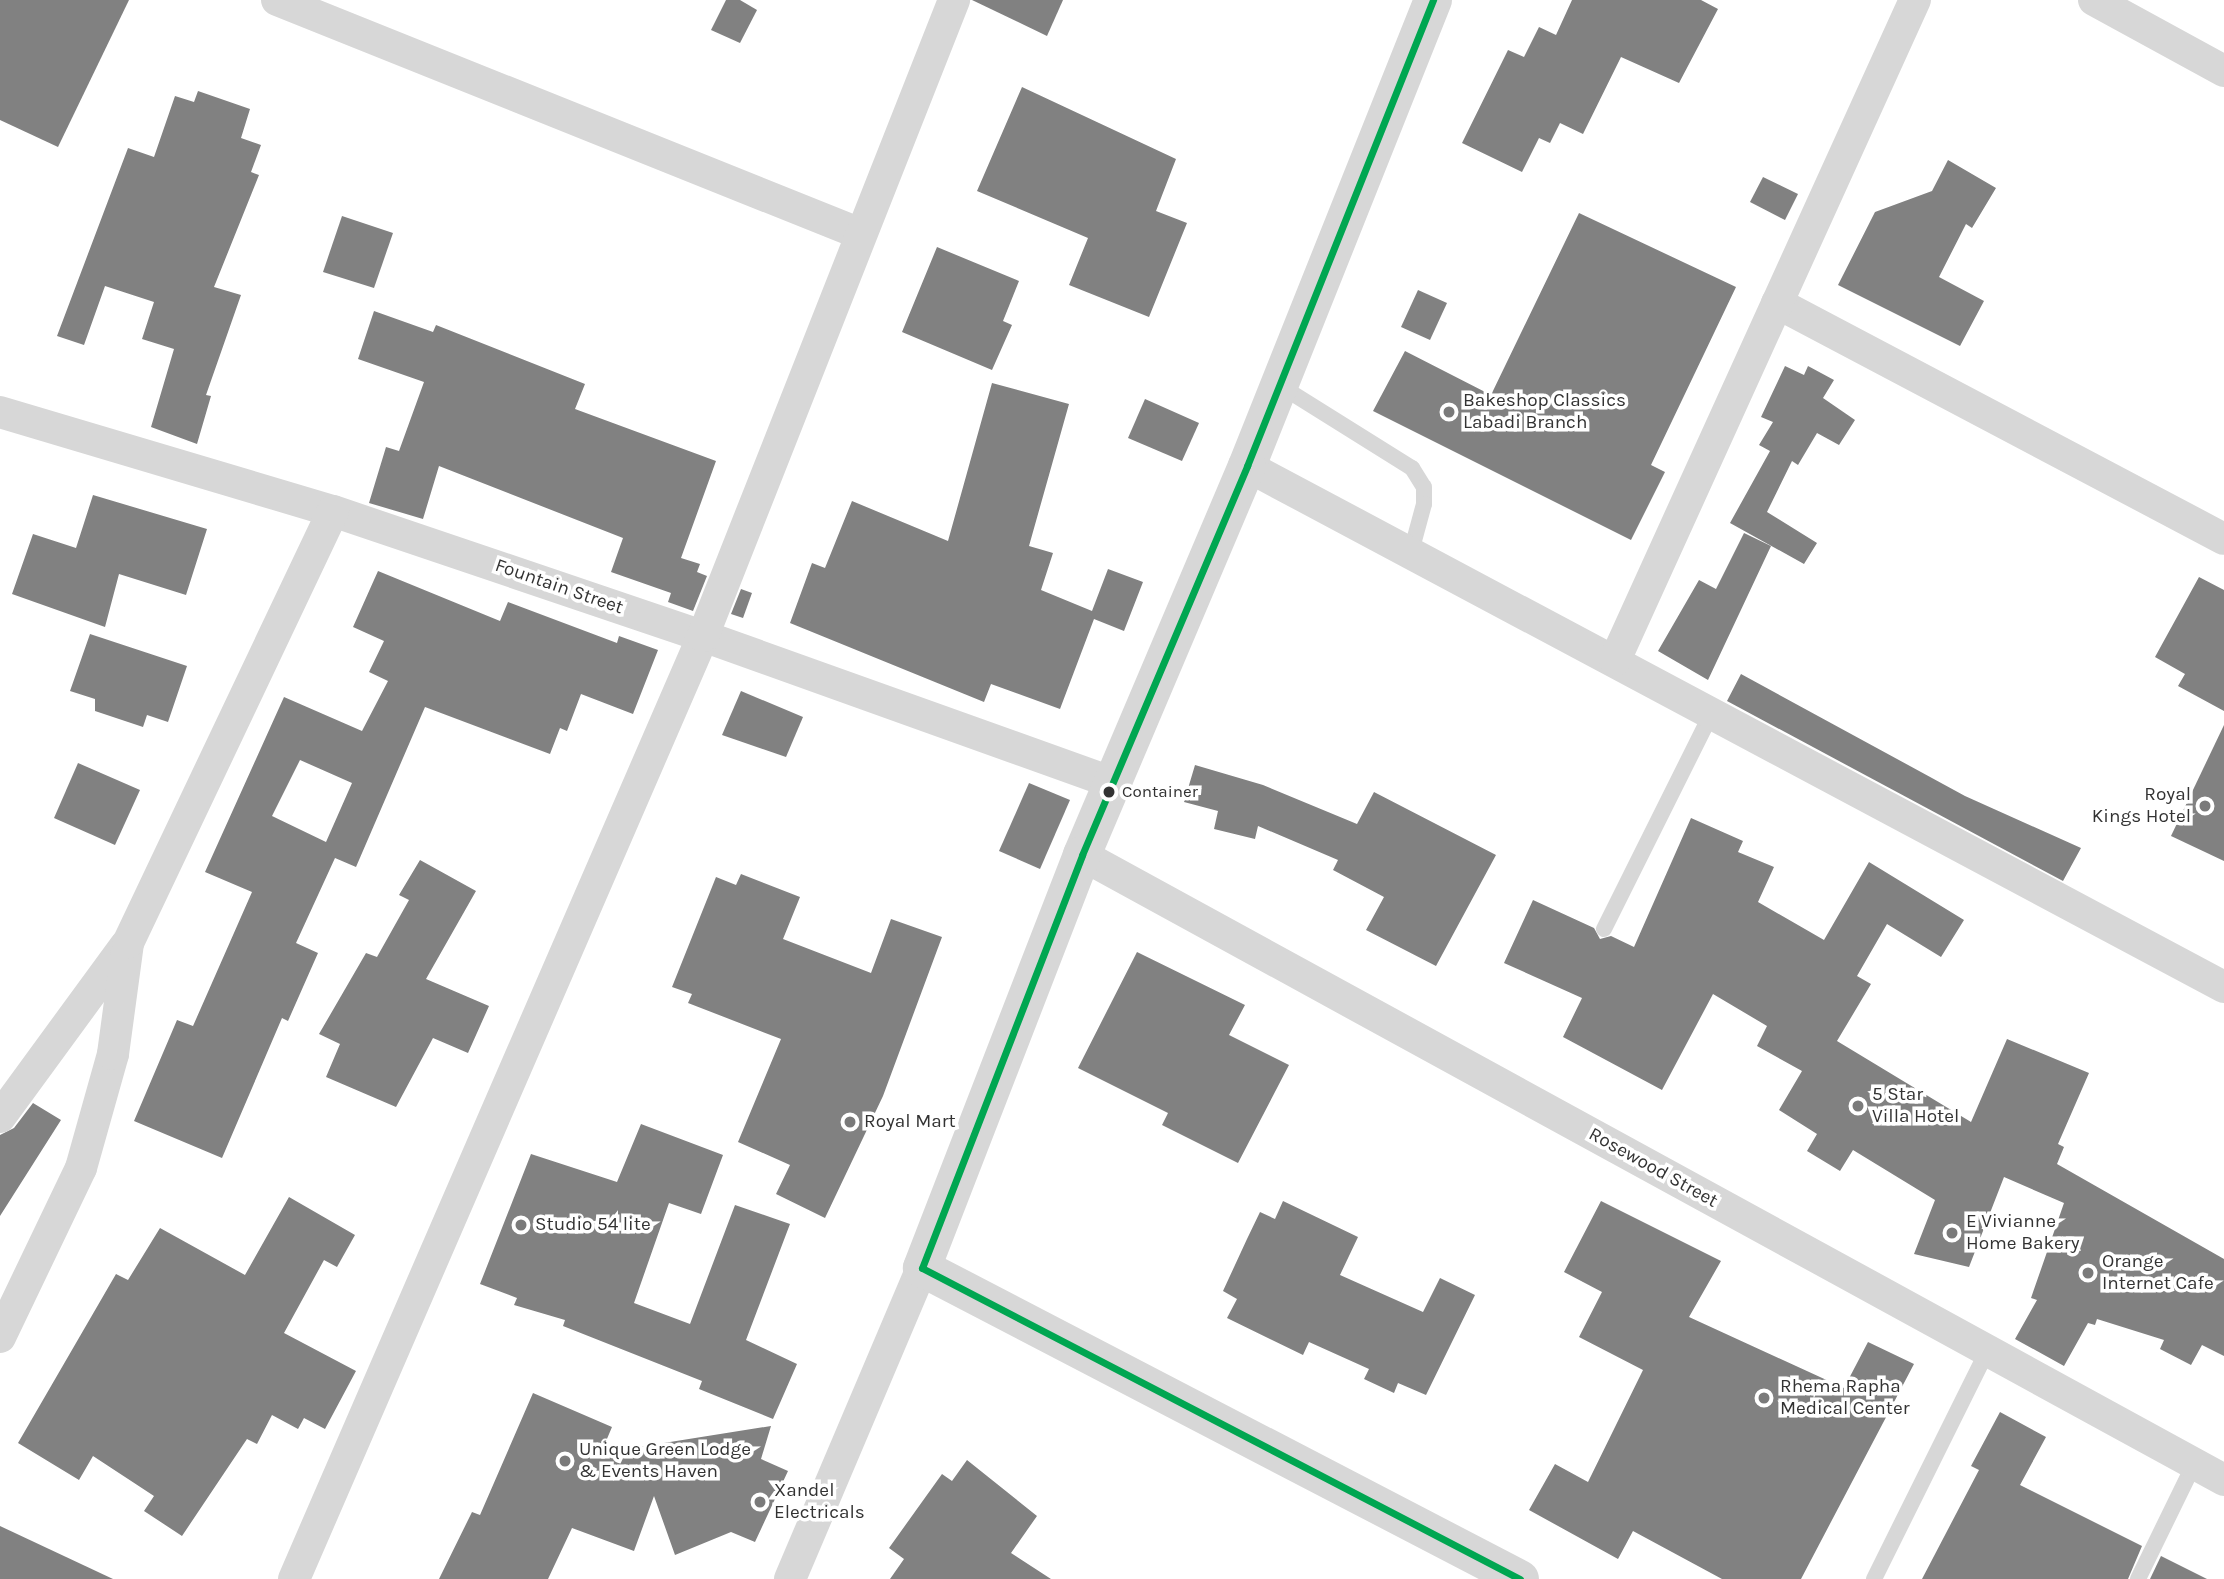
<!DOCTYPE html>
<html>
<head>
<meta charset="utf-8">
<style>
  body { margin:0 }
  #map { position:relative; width:2224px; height:1579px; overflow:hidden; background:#fff; font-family:Karla,sans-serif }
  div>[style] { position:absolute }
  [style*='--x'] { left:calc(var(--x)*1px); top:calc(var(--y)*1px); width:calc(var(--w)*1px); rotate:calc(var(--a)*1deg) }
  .building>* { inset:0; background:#818181 }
  .service>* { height:16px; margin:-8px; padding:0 8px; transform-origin:8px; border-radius:8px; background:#d7d7d7 }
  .minor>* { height:32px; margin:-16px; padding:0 16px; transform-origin:16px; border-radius:16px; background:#d7d7d7 }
  .tertiary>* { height:38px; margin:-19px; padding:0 19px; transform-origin:19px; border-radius:19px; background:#d7d7d7 }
  .bus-1>* { height:7px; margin:-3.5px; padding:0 3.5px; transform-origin:3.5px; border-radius:3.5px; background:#00a651 }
  .dots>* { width:19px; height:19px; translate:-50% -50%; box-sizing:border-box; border:4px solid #fff; border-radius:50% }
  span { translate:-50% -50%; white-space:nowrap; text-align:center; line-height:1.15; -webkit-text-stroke:7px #fff; paint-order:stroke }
  .bus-label { font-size:17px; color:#333 }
  .left { translate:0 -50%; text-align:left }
  .poi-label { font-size:19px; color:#333 }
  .right { translate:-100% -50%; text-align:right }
  .street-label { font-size:19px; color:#333 }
</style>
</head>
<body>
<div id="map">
  <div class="building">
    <div style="clip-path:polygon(0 0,129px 0,58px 147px,0 120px)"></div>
    <div style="clip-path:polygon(726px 0,740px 0,757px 10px,740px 43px,711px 30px)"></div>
    <div style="clip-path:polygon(972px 0,1063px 0,1047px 36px)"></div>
    <div style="clip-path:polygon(1572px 0,1701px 0,1718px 9px,1679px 83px,1621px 57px,1583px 134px,1560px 123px,1550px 143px,1539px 138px,1522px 172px,1462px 143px,1508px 50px,1524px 57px,1539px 27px,1556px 35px)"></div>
    <div style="clip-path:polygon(1022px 87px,1176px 159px,1156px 211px,1187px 223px,1149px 317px,1069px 285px,1088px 238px,977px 191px)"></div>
    <div style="clip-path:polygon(198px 91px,250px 109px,241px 138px,261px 145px,251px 172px,259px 175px,214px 287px,241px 295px,206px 395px,211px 396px,197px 444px,151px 427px,174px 349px,142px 339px,154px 302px,105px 286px,84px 345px,57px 336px,128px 148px,154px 157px,175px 96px,194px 102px)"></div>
    <div style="clip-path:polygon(1948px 160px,1996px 188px,1972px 228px,1966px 224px,1939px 277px,1984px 301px,1960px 346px,1838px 285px,1875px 212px,1932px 191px)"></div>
    <div style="clip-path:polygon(1763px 177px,1798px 194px,1785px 220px,1750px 202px)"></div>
    <div style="clip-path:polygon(1579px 213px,1736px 287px,1651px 465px,1665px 472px,1631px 540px,1373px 411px,1405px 351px,1491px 395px)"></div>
    <div style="clip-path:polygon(342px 216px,393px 233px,374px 288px,323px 272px)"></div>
    <div style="clip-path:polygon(937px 247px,1019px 281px,1003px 321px,1012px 325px,992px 370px,902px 332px)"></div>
    <div style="clip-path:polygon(1418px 290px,1447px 303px,1430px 340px,1401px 327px)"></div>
    <div style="clip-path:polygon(374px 311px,433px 332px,436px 325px,585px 384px,575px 409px,716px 461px,681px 558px,700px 564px,697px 572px,707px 576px,693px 611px,668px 602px,671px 593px,611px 572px,623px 538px,439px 466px,423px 519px,369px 503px,386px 447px,399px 451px,424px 382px,358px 359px)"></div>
    <div style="clip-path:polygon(1785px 366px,1804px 375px,1808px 366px,1834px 380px,1823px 398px,1855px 420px,1839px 445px,1817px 433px,1798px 465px,1792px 461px,1767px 512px,1817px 543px,1804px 564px,1730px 523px,1770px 451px,1759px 445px,1773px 422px,1761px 417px)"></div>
    <div style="clip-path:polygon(992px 383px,1069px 404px,1029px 546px,1053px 553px,1041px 590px,1092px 611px,1108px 569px,1143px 582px,1124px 631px,1094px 619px,1060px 709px,991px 684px,984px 702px,790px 623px,812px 563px,825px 568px,852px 501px,948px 541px)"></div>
    <div style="clip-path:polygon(1145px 399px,1199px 423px,1182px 461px,1128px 438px)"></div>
    <div style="clip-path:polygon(93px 495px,207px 529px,186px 595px,119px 574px,105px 627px,12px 594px,33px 534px,76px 548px)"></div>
    <div style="clip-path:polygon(1744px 533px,1771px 546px,1708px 680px,1658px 651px,1699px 580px,1716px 589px)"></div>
    <div style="clip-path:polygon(evenodd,378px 571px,500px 621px,508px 602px,617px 643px,619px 636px,658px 650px,633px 714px,581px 694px,567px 731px,560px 728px,550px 754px,425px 707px,356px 867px,335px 858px,296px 943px,318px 953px,288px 1021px,282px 1018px,222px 1158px,134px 1121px,177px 1020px,193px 1026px,252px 892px,205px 872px,284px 697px,362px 731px,388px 681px,369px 672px,384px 641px,353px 627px,378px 571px,300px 760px,352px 783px,326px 842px,272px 816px,300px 760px)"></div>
    <div style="clip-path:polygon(2199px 577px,2224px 590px,2224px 711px,2178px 686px,2185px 674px,2155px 657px)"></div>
    <div style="clip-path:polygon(741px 589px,752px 593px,743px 618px,731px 614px)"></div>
    <div style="clip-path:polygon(90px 634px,187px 666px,168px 722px,147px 715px,143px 727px,95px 711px,95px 699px,70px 691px)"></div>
    <div style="clip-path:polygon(1741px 674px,1965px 796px,2081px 848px,2063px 881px,1727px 701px)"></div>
    <div style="clip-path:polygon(741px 691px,803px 717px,786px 757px,722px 735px)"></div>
    <div style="clip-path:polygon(2224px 725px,2224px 861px,2171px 836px)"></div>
    <div style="clip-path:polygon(78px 763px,140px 790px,115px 845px,54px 818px)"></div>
    <div style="clip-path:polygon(1195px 765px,1263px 785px,1357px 824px,1374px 792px,1496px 855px,1436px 966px,1366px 930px,1384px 897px,1333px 870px,1338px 860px,1258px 826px,1255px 839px,1214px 829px,1218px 811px,1184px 802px)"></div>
    <div style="clip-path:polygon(1029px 783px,1070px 800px,1040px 869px,999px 851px)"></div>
    <div style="clip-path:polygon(1691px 818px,1743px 841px,1738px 852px,1774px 867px,1758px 902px,1824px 940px,1869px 862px,1964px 920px,1941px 957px,1887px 924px,1857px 976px,1871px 984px,1837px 1041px,1971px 1122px,2007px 1039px,2089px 1073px,2058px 1144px,2064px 1147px,2057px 1164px,2224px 1259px,2224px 1356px,2202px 1345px,2191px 1365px,2160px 1349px,2164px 1340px,2097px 1319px,2095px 1325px,2088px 1323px,2064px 1366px,2015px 1339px,2037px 1300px,2031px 1298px,2064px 1203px,2004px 1177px,1969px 1267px,1914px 1254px,1935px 1200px,1853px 1150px,1840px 1171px,1807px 1151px,1817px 1134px,1779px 1110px,1802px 1071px,1757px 1046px,1767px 1026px,1713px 994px,1662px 1090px,1563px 1037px,1582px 998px,1504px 963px,1533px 900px,1594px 928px,1600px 939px,1611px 936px,1634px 947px)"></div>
    <div style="clip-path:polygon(420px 860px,476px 891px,426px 979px,489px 1006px,468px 1053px,433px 1038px,396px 1107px,326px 1077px,340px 1044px,319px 1034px,366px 953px,377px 957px,409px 900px,399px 895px)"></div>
    <div style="clip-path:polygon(741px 874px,800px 897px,783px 939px,871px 973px,891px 919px,942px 937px,883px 1096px,825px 1218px,776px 1194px,790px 1165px,738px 1142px,781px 1039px,688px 1003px,692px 994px,672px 987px,716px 877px,736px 885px)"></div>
    <div style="clip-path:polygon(1137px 952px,1245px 1005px,1229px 1035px,1289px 1065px,1238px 1163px,1162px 1125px,1168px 1113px,1078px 1068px)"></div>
    <div style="clip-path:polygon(33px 1103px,61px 1120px,0 1216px,0 1135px,14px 1128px)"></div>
    <div style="clip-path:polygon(641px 1124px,723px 1155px,701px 1214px,669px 1203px,634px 1303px,690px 1324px,735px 1205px,790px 1224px,746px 1340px,797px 1364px,773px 1419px,699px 1389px,702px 1381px,563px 1326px,565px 1320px,514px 1305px,517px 1298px,480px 1284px,531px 1154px,617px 1182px)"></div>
    <div style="clip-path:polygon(289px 1197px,355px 1235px,337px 1267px,324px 1260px,284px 1333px,356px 1371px,325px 1429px,304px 1418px,298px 1429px,272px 1415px,257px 1444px,247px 1439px,182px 1536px,144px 1511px,154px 1496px,93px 1456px,79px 1480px,18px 1443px,116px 1274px,128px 1280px,160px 1228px,245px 1275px)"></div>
    <div style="clip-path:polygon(1283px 1201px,1358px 1237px,1340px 1275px,1423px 1312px,1440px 1278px,1475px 1295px,1426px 1395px,1398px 1383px,1394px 1393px,1364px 1379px,1369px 1369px,1309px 1342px,1303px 1355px,1227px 1318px,1237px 1299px,1223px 1291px,1247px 1239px,1260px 1212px,1275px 1219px)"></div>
    <div style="clip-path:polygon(1601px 1201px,1721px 1261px,1689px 1317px,1844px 1388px,1868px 1342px,1914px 1364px,1801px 1579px,1722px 1579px,1633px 1531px,1618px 1559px,1529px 1510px,1555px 1464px,1588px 1482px,1643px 1370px,1579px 1337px,1602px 1292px,1564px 1272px)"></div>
    <div style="clip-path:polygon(533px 1393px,612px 1427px,601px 1453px,771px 1426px,761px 1459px,788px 1471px,755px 1542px,731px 1532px,675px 1555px,654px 1496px,634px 1551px,572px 1528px,548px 1579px,439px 1579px,472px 1512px,480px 1515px)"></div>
    <div style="clip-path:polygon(2000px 1412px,2046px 1437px,2020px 1485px,2142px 1546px,2128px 1579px,1922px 1579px,1979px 1470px,1971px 1466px)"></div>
    <div style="clip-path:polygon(967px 1460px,1037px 1516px,1011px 1553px,1051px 1579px,890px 1579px,904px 1559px,889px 1548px,942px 1474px,952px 1481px)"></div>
    <div style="clip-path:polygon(0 1526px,113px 1579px,0 1579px)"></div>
    <div style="clip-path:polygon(2161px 1556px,2207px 1579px,2150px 1579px)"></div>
  </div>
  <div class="service">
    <div style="--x:1279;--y:385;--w:157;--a:32"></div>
    <div style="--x:1412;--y:468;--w:22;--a:58"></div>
    <div style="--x:1424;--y:487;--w:17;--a:90"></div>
    <div style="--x:1424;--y:504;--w:50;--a:105.2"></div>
    <div style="--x:1604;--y:929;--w:242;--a:-63.5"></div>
    <div style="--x:1874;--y:1579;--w:254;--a:-63.6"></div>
    <div style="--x:2138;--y:1579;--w:128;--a:-64"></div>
  </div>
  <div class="minor">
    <div style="--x:277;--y:0;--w:629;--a:21.84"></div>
    <div style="--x:2094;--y:0;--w:148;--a:28.6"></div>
    <div style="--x:1777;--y:303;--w:505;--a:27.83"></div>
    <div style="--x:0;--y:412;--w:347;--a:16.6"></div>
    <div style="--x:333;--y:511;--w:391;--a:18.7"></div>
    <div style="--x:703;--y:636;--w:433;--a:19.7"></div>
    <div style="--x:1247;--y:466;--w:1107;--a:28.07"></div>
    <div style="--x:1615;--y:660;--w:725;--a:-65.56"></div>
    <div style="--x:1082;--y:855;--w:1302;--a:28.69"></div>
    <div style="--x:0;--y:1117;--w:212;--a:-53.8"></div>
    <div style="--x:0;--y:1337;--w:187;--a:-64.4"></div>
    <div style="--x:81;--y:1168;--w:118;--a:-74.3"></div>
    <div style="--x:113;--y:1054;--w:112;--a:-82.3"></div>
    <div style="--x:128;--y:943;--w:478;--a:-64.6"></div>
    <div style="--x:294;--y:1579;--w:1028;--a:-66.55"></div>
    <div style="--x:703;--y:636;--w:684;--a:-68.46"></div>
    <div style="--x:790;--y:1579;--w:338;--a:-67"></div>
  </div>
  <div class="tertiary">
    <div style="--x:1433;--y:0;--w:502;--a:111.76"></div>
    <div style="--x:1247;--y:466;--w:423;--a:113"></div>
    <div style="--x:1082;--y:855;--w:443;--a:111.2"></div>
    <div style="--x:922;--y:1268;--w:674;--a:27.48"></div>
  </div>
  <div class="bus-1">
    <div style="--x:922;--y:1268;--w:443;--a:-68.8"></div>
    <div style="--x:1082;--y:855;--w:423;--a:-67"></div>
    <div style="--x:1247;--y:466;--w:502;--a:-68.24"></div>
    <div style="--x:922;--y:1268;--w:674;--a:27.48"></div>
  </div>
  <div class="dots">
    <div style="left:1449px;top:412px;background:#7a7a7a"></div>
    <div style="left:1109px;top:792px;background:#333"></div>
    <div style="left:2205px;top:806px;background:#7a7a7a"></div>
    <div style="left:1858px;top:1106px;background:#7a7a7a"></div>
    <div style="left:850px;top:1122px;background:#7a7a7a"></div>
    <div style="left:521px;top:1225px;background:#7a7a7a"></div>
    <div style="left:1952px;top:1233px;background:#7a7a7a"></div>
    <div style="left:2088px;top:1273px;background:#7a7a7a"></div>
    <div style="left:1764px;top:1398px;background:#7a7a7a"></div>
    <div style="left:565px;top:1461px;background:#7a7a7a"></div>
    <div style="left:760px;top:1502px;background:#7a7a7a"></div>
  </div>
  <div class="bus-label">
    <span class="left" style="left:1122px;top:792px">Container</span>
  </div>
  <div class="poi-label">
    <span class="left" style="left:1463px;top:412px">Bakeshop Classics<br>Labadi Branch</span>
    <span class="right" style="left:2191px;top:806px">Royal<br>Kings Hotel</span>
    <span class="left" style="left:1872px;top:1106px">5 Star<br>Villa Hotel</span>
    <span class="left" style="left:864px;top:1122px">Royal Mart</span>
    <span class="left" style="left:1966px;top:1233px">E Vivianne<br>Home Bakery</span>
    <span class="left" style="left:535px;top:1225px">Studio 54 lite</span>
    <span class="left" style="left:2102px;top:1273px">Orange<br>Internet Cafe</span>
    <span class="left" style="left:1780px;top:1398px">Rhema Rapha<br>Medical Center</span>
    <span class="left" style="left:579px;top:1461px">Unique Green Lodge<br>&amp; Events Haven</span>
    <span class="left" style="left:774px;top:1502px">Xandel<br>Electricals</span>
  </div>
  <div class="street-label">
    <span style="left:559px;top:587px;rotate:19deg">Fountain Street</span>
    <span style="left:1653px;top:1168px;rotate:29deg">Rosewood Street</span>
  </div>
</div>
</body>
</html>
